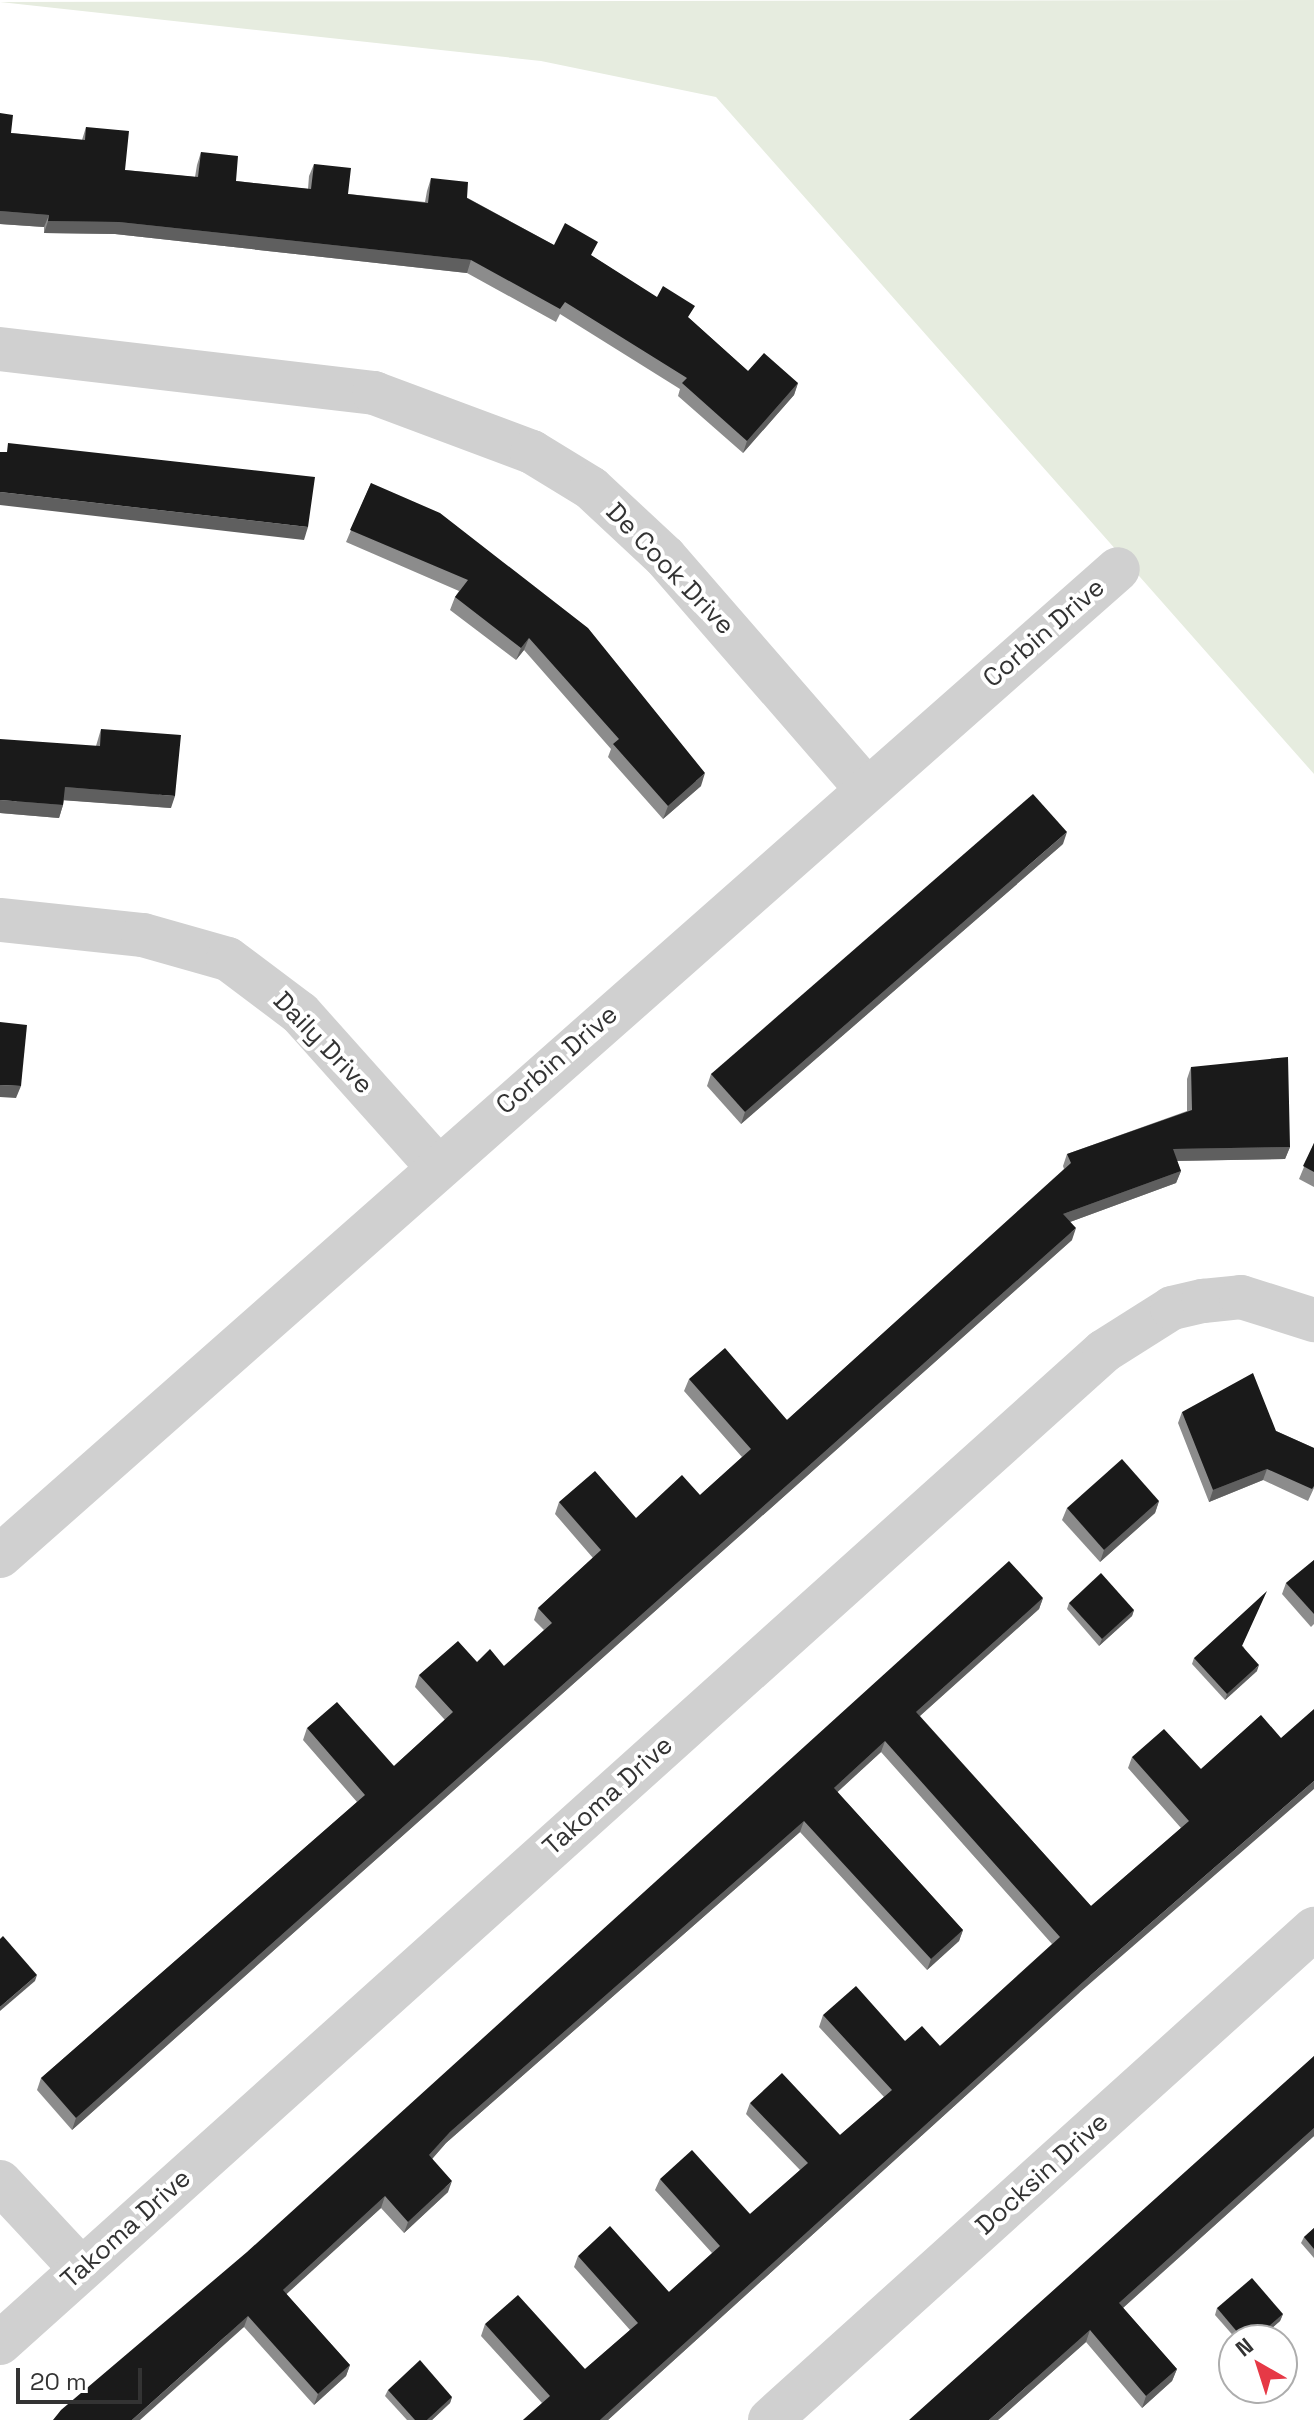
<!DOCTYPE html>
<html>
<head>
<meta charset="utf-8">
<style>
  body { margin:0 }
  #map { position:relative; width:1314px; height:2420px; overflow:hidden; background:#fff; font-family:"Space Grotesk",sans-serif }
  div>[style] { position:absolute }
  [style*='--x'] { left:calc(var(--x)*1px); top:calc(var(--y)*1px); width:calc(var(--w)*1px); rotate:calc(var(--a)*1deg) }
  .green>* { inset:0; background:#e6ecdf }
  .minor>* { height:44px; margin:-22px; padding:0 22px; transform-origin:22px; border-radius:22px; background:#d0d0d0 }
  .wall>* { inset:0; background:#8c8c8c }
  .shaded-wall>* { inset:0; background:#5f5f5f }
  .building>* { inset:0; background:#1a1a1a }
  span { translate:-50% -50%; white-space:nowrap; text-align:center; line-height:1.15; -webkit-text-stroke:8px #fff; paint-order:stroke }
  .street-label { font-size:26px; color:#333 }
  .north { position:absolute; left:1218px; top:2324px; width:80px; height:80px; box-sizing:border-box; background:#fff; border:2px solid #adadad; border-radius:50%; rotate:321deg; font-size:22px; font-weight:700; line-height:32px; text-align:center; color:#333 }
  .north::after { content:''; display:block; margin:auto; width:28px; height:36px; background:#e63946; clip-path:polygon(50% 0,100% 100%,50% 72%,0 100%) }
  .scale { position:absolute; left:16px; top:2368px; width:126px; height:36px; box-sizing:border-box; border:4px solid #333; border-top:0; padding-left:10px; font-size:24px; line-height:28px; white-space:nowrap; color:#333; -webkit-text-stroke:6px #fff; paint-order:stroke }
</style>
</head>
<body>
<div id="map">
  <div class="green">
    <div style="clip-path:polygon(1314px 0,1314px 774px,716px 97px,541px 61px,0 2px)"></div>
  </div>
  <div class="minor">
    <div style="--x:0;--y:349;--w:377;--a:6.7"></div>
    <div style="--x:374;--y:393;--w:169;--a:20.5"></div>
    <div style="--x:532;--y:452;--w:69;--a:31.4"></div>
    <div style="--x:591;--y:488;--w:101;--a:43"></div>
    <div style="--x:665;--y:557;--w:308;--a:49"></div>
    <div style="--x:0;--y:920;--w:144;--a:6"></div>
    <div style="--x:143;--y:935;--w:88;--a:15.8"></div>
    <div style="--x:228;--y:959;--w:90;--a:36.9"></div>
    <div style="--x:300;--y:1013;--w:205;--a:48.2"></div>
    <div style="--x:0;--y:1556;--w:1491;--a:-41.44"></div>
    <div style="--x:0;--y:2182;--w:119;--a:47"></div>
    <div style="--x:0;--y:2343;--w:1484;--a:-41.94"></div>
    <div style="--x:1104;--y:1351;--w:80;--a:-32.3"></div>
    <div style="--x:1172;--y:1308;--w:32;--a:-13"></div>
    <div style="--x:1203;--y:1301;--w:38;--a:-6"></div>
    <div style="--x:1241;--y:1297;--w:77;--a:17.5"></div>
    <div style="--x:770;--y:2420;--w:733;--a:-42.07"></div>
  </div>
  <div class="wall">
    <div style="clip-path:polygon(0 113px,11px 133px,82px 140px,86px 127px,125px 170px,195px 177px,197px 165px,201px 152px,236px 181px,308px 189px,309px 176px,314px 164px,348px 194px,425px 202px,427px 191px,431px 178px,554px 245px,592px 256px,690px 319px,748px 371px,798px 383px,794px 395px,743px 453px,678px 396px,680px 389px,560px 314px,556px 322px,467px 273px,115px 234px,44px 233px,44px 227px,0 224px)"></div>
    <div style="clip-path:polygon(371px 483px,701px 786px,663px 819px,608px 757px,611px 749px,524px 650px,516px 660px,450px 610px,455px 597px,459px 591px,346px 542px)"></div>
    <div style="clip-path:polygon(101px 729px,171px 808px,64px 800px,63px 805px,59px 818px,0 813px,96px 746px)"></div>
    <div style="clip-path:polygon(1063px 844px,741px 1124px,707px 1086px,711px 1074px)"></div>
    <div style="clip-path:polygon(1191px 1067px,1290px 1147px,1285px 1159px,1177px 1161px,1181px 1171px,1176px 1183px,1070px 1222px,1072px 1240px,72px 2130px,37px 2090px,41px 2078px,357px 1802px,303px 1740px,307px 1728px,394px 1766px,445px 1720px,415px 1687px,419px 1675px,477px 1662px,504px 1666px,544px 1630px,534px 1620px,538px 1608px,593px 1558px,555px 1514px,559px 1502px,636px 1518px,700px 1495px,742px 1457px,684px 1391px,689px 1379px,787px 1420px,1064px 1169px,1063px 1166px,1067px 1154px,1187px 1111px,1187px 1079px)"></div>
    <div style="clip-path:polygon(1314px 1143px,1314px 1187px,1299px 1179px)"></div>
    <div style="clip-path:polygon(1182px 1412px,1276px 1431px,1314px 1448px,1314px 1488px,1308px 1501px,1263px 1480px,1209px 1502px,1178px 1423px)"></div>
    <div style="clip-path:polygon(1159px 1501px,1155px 1513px,1100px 1562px,1062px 1520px,1067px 1508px)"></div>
    <div style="clip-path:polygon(1314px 1560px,1314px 1624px,1311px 1627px,1282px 1594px,1286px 1583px)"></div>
    <div style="clip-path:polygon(1043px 1598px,1039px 1609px,920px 1716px,1091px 1906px,1181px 1828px,1128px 1768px,1132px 1757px,1201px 1769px,1261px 1715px,1079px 1993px,608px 2420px,523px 2420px,542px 2403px,481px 2336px,485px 2324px,585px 2369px,630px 2330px,574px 2267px,578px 2256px,669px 2292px,712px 2253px,655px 2190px,660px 2179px,750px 2214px,800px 2170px,746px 2114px,750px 2103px,840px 2135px,884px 2097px,819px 2027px,823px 2015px,905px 2041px,940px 2046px,1052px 1944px,881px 1752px,837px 1792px,963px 1930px,959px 1941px,927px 1970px,800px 1832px,446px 2143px,432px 2159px,448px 2192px,404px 2233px,381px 2208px,286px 2294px,350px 2365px,346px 2376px,314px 2405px,244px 2327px,53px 2420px)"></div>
    <div style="clip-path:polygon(1069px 1603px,1134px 1610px,1132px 1616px,1099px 1646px,1067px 1609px)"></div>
    <div style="clip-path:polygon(1243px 1646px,1257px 1671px,1225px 1700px,1192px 1664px,1194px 1658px)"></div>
    <div style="clip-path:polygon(1314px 2056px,1314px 2136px,1123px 2308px,1177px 2369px,1172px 2381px,1142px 2408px,1086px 2342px,998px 2420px)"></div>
    <div style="clip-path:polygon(1314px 2228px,1314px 2258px,1301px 2243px,1304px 2237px)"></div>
    <div style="clip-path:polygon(1217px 2308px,1283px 2314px,1280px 2321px,1258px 2340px,1237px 2340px,1215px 2315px)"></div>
    <div style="clip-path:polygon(388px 2390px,452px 2397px,450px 2403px,432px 2420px,407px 2420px,385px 2396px)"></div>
  </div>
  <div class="shaded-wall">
    <div style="clip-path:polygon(0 211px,49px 215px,44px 227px,0 224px)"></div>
    <div style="clip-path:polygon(48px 221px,119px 222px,471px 260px,467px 273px,115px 234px,44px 233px)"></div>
    <div style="clip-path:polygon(798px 383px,794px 395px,743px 453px,747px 441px)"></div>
    <div style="clip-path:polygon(0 492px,308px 527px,304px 540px,0 505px)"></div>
    <div style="clip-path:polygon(529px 638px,524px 650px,516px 660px,521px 648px)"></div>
    <div style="clip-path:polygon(705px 773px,701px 786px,663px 819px,668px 806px)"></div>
    <div style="clip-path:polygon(65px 787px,175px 796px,171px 808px,60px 800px)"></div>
    <div style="clip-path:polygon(0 800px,63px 805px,59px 818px,0 813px)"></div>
    <div style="clip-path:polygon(1067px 832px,1063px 844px,741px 1124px,745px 1112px)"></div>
    <div style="clip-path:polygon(0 1085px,21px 1086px,16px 1098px,0 1097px)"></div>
    <div style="clip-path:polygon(1290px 1147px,1285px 1159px,1169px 1161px,1173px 1149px)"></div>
    <div style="clip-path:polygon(1181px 1171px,1176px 1183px,1059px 1226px,1063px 1214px)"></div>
    <div style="clip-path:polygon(1076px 1228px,1072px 1240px,72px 2130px,76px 2118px)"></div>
    <div style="clip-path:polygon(1267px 1469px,1263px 1480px,1209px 1502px,1213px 1490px)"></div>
    <div style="clip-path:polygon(1159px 1501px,1155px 1513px,1100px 1562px,1104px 1550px)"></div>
    <div style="clip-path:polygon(1043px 1598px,1039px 1609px,912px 1723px,916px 1712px)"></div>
    <div style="clip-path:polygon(1134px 1610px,1132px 1616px,1099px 1646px,1102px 1639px)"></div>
    <div style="clip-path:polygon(1259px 1665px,1257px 1671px,1225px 1700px,1227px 1694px)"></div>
    <div style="clip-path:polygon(885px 1741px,881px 1752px,830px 1799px,834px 1788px)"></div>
    <div style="clip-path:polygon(1314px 1781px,1314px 1789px,1079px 1993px,608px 2420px,600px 2420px,1083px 1982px)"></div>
    <div style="clip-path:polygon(804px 1821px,800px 1832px,446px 2143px,425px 2167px,429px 2155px,450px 2132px)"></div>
    <div style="clip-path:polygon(963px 1930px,959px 1941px,927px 1970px,931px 1959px)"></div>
    <div style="clip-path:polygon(37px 1975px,35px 1981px,0 2011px,0 2007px)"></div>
    <div style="clip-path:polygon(1314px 2128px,1314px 2136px,1115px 2315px,1119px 2303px)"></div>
    <div style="clip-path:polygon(452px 2181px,448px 2192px,404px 2233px,408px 2222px)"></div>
    <div style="clip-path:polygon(385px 2196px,381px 2208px,279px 2301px,283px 2290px)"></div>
    <div style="clip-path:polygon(1283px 2314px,1280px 2321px,1258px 2340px,1253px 2340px)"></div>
    <div style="clip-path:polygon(248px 2316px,244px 2327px,140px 2420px,132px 2420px)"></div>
    <div style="clip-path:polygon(1090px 2330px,1086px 2342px,998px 2420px,989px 2420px)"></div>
    <div style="clip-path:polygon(350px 2365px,346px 2376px,314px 2405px,318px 2394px)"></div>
    <div style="clip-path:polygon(1177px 2369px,1172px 2381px,1142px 2408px,1146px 2396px)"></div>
    <div style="clip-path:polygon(452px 2397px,450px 2403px,432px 2420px,427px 2420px)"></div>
  </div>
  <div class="building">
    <div style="clip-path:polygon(0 113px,13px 115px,11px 133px,85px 140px,86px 127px,129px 131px,125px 170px,198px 177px,201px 152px,238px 156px,236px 181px,311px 189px,314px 164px,351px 168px,348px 194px,428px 203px,431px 178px,468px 182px,467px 198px,554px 245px,565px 223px,598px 242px,591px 255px,657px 297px,663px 286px,695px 306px,688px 317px,748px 371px,764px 353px,798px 383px,747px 441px,682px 383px,687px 378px,565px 302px,560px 309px,471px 260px,119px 222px,48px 221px,49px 215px,0 211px)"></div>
    <div style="clip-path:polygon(8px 443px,315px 477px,308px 527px,0 492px,0 452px,7px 452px)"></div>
    <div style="clip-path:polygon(371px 483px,440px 513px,588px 628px,705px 773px,668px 806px,613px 744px,619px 739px,529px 638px,521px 648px,455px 597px,468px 580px,350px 530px)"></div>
    <div style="clip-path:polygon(101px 729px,181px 735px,175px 796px,65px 787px,63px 805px,0 800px,0 739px,100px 746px)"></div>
    <div style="clip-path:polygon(1033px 794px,1067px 832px,745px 1112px,711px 1074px)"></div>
    <div style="clip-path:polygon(0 1022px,27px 1025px,21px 1086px,0 1085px)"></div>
    <div style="clip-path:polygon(1288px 1057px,1290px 1147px,1173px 1149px,1181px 1171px,1063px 1214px,1076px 1228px,76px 2118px,41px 2078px,365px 1795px,307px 1728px,337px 1702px,394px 1766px,453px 1712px,419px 1675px,458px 1641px,477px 1662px,490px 1649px,504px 1666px,552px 1623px,538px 1608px,601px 1550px,559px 1502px,595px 1471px,636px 1518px,682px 1475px,700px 1495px,751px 1449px,689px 1379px,725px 1348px,787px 1420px,1071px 1163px,1067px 1154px,1192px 1110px,1191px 1067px)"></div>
    <div style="clip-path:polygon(1314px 1143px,1314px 1172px,1303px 1166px)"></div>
    <div style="clip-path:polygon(1253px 1373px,1276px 1431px,1314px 1448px,1314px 1486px,1312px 1489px,1267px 1469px,1213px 1490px,1182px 1412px)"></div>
    <div style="clip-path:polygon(1122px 1459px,1159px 1501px,1104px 1550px,1067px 1508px)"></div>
    <div style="clip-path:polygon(1314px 1560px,1314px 1614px,1286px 1583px)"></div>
    <div style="clip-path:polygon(1009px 1561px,1043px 1598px,916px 1712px,1091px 1906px,1189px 1821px,1132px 1757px,1164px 1729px,1201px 1769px,1261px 1715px,1281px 1738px,1314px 1709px,1314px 1781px,1083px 1982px,600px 2420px,523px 2420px,550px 2396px,485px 2324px,518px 2295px,585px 2369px,638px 2323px,578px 2256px,610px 2226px,669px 2292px,720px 2246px,660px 2179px,692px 2150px,750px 2214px,808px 2163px,750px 2103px,782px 2073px,840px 2135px,892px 2090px,823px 2015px,856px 1986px,905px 2041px,922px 2026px,940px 2046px,1060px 1937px,885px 1741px,834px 1788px,963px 1930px,931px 1959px,804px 1821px,450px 2132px,429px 2155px,452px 2181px,408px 2222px,385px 2196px,283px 2290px,350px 2365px,318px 2394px,248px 2316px,132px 2420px,53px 2420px,61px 2410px,247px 2252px)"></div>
    <div style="clip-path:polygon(1101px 1573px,1134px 1610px,1102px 1639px,1069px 1603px)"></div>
    <div style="clip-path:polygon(1267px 1591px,1242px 1646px,1259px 1665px,1227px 1694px,1194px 1658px)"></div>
    <div style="clip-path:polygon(3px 1936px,37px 1975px,0 2007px,0 1939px)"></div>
    <div style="clip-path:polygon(1314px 2056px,1314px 2128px,1119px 2303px,1177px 2369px,1146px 2396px,1090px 2330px,989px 2420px,909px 2420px)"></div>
    <div style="clip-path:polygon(1314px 2228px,1314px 2249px,1304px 2237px)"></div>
    <div style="clip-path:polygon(1252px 2278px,1283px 2314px,1253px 2340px,1244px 2340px,1217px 2308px)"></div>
    <div style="clip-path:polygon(420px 2360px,452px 2397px,427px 2420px,415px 2420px,388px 2390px)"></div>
  </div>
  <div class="street-label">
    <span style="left:670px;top:569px;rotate:46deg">De Cook Drive</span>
    <span style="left:1044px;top:633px;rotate:-41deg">Corbin Drive</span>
    <span style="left:323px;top:1043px;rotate:46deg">Daily Drive</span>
    <span style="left:557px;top:1060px;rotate:-41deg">Corbin Drive</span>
    <span style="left:608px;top:1796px;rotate:-42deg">Takoma Drive</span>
    <span style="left:1042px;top:2174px;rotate:-42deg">Docksin Drive</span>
    <span style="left:126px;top:2229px;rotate:-42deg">Takoma Drive</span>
  </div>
  <div class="north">N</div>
  <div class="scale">20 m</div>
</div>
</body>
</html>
